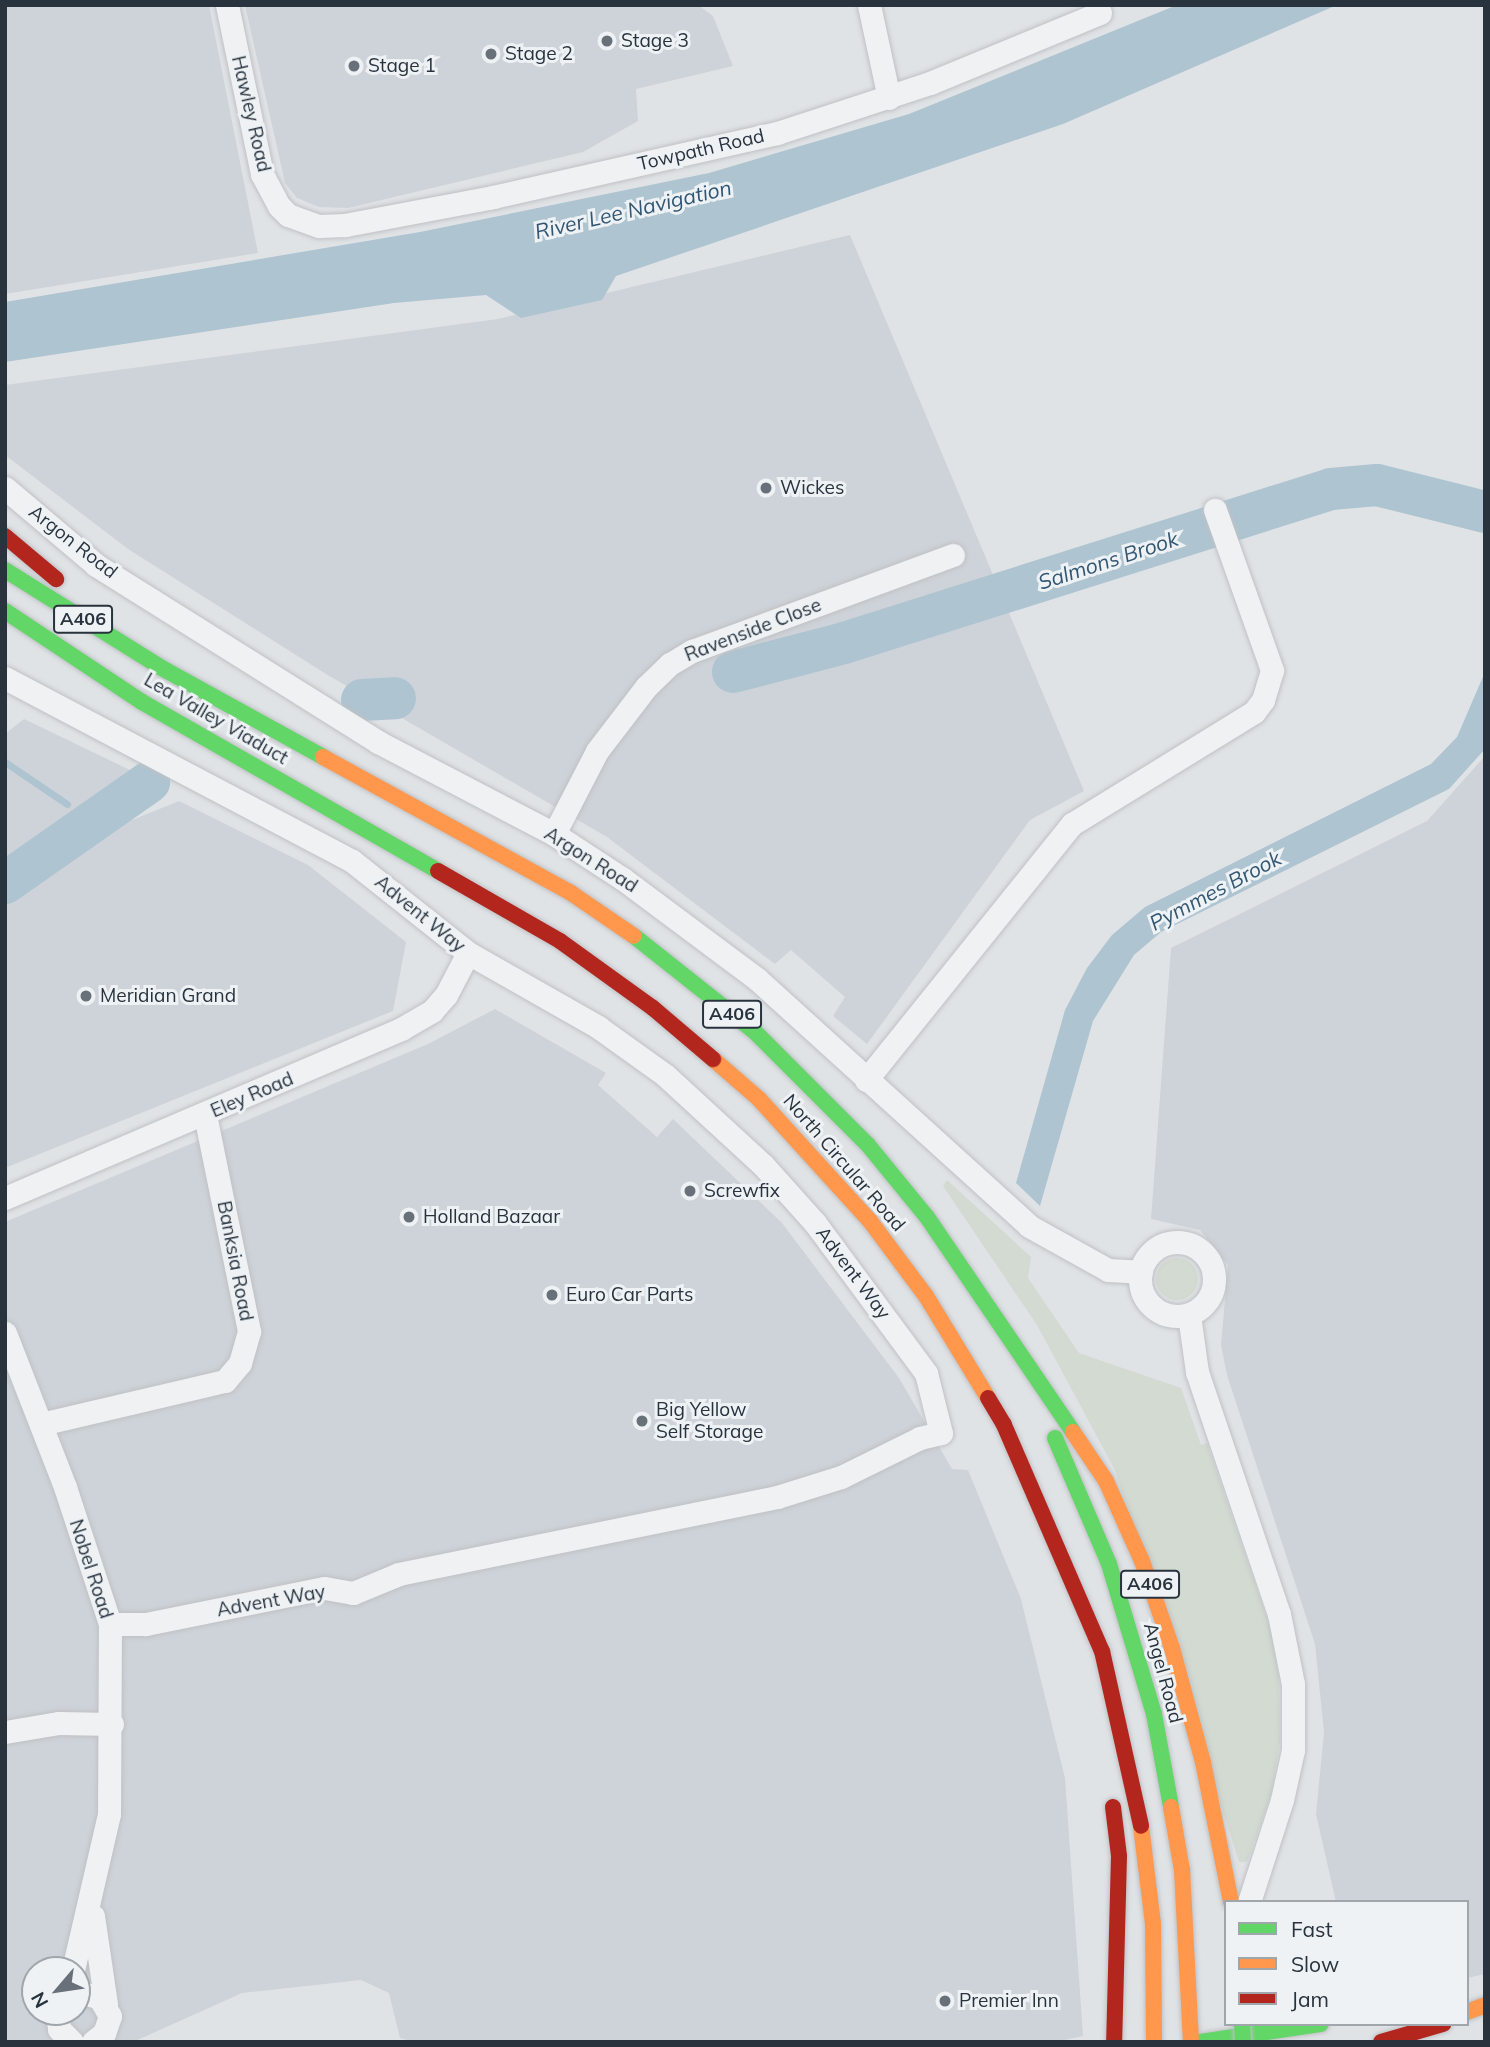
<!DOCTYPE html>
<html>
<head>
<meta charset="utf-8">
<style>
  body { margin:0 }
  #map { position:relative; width:1490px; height:2047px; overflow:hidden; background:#e0e3e6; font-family:Mulish,sans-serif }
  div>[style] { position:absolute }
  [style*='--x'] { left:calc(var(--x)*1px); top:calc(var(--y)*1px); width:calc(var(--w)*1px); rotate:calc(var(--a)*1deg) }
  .built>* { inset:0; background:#ced3d9 }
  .green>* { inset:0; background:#d2dad1 }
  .round { border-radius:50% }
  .water>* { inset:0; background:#aec4d1 }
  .stream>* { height:7px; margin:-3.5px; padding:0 3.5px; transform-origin:3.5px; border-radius:3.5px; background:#aec4d1 }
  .river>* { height:42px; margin:-21px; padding:0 21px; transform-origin:21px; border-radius:21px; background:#aec4d1 }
  .roads { filter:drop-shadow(0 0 2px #bfc1c4) drop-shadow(0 0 2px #bfc1c4) }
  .street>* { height:23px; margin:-11.5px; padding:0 11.5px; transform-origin:11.5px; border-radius:11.5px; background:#f0f1f2 }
  .street>.ring { margin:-11.5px; padding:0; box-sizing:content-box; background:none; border:23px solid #f0f1f2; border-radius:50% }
  .fast>* { height:16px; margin:-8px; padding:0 8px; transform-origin:8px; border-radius:8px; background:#63d668 }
  .slow>* { height:16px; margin:-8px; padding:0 8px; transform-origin:8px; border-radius:8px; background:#ff974d }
  .jam>* { height:16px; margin:-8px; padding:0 8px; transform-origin:8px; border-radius:8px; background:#b3261e }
  .bridges { filter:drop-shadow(0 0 2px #bdc0c3) drop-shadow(0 0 2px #bdc0c3) }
  .fast-bridge>* { height:16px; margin:-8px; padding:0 8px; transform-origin:8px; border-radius:8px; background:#63d668 }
  .dots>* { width:19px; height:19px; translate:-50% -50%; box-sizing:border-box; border:4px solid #eef2f5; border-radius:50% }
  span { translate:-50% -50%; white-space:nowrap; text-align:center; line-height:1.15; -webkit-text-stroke:6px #eef2f5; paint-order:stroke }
  .shield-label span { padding:2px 5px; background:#eef2f5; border:2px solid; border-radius:5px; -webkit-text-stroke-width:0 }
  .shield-label { font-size:18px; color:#28333e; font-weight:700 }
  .poi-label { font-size:19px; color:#28333e }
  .left { translate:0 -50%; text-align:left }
  .street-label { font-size:19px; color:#28333e }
  .water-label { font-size:21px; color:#325772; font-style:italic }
  .frame { position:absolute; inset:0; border:7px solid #28333e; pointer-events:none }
  .legend { position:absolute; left:1224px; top:1900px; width:245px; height:126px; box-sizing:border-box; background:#eef2f5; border:2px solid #9fa6ac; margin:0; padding:9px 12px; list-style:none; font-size:21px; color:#28333e }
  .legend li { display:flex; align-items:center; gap:14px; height:35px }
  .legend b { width:35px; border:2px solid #9fa6ac }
  .north { position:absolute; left:21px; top:1956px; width:70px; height:70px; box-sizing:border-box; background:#eef2f5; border:2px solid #9fa6ac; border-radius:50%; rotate:241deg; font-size:19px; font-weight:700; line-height:28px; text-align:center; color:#28333e }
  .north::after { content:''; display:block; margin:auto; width:24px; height:32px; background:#687179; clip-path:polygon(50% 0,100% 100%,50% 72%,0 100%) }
</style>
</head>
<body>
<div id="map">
  <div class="built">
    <div style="clip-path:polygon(5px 5px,209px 5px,258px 253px,5px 294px)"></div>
    <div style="clip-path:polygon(245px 5px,698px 5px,713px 16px,733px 66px,636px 89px,638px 121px,583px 152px,348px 208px,319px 207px,297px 198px,285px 183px)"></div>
    <div style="clip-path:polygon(850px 235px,1084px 791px,1030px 820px,867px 1044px,833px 1016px,845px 997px,791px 950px,775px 964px,607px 837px,326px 674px,128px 549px,5px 455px,5px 385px,498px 319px)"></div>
    <div style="clip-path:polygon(24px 719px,130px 770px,5px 864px,5px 734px)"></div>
    <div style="clip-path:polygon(1485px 756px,1485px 1974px,1467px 1978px,1467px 1902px,1336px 1902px,1316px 1814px,1324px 1732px,1315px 1644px,1227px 1375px,1221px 1345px,1228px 1265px,1200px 1230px,1151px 1219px,1171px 948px,1427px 821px)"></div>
    <div style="clip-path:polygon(179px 801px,308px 865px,406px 942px,393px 1011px,5px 1168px,5px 896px,90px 837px)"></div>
    <div style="clip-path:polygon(evenodd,495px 1009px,606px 1073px,598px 1085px,657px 1137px,673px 1119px,782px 1223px,899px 1378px,952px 1469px,968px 1470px,1021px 1599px,1065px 1778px,1083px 2036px,1055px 2042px,414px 2042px,400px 2038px,389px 1993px,361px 1980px,242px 1993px,133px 2042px,5px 2042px,5px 1222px,428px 1044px,495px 1009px,35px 1970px,77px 1970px,77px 2012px,35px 2012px,35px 1970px)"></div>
  </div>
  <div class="green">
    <div style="clip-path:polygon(947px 1180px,1031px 1257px,1028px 1278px,1079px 1353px,1181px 1388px,1201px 1445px,1207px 1443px,1271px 1631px,1279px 1678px,1280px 1741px,1271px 1795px,1247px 1862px,1239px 1862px,1115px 1470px,1037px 1325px,943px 1186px)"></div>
    <div class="round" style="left:1156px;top:1258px;width:42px;height:42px"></div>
  </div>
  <div class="water">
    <div style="clip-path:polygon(1177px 5px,1337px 5px,1063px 124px,616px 276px,602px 300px,521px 318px,486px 295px,394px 303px,5px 362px,5px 302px,420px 232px,709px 173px,909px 114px)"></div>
    <div style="clip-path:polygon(1485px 672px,1485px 749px,1449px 789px,1161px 932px,1134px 955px,1093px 1021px,1040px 1206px,1016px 1183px,1065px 1010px,1087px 968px,1112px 935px,1145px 907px,1431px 764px,1457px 737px)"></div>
  </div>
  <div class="stream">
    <div style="--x:5;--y:762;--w:75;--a:34.1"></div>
  </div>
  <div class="river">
    <div style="--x:733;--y:672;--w:115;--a:-14.6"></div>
    <div style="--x:844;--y:643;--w:511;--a:-17.55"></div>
    <div style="--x:1331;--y:489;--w:46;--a:-5"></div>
    <div style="--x:1377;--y:485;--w:111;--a:14"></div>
    <div style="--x:362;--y:700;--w:33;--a:-3"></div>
    <div style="--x:5;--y:883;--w:176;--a:-35"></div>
  </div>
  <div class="roads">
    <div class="street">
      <div style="--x:227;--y:5;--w:173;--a:78.3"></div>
      <div style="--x:262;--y:174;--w:36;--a:62"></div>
      <div style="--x:279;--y:206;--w:13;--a:45"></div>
      <div style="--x:288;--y:215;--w:33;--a:20"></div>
      <div style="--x:319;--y:226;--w:26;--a:-2"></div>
      <div style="--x:345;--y:225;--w:151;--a:-10.7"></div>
      <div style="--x:493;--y:197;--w:291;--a:-12.7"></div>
      <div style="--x:777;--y:133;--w:161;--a:-18.1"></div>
      <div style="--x:930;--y:83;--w:184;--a:-22.4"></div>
      <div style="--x:869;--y:5;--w:95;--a:77.9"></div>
      <div style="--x:5;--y:488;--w:119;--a:40.2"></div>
      <div style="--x:96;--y:565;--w:333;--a:32.1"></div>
      <div style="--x:378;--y:742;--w:199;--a:27.6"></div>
      <div style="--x:554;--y:834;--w:82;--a:33.1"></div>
      <div style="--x:623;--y:879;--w:167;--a:36.7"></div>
      <div style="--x:757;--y:979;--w:367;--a:42.2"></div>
      <div style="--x:1029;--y:1226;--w:90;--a:29.1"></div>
      <div style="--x:1108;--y:1270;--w:33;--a:3"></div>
      <div style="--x:5;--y:678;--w:392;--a:27.8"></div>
      <div style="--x:352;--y:861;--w:148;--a:38.4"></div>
      <div style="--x:468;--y:953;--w:150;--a:29.6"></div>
      <div style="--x:598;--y:1027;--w:82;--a:35.6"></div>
      <div style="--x:665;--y:1075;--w:133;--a:42.6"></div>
      <div style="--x:763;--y:1165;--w:78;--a:48.1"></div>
      <div style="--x:815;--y:1223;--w:187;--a:53.5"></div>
      <div style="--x:926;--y:1373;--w:62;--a:76"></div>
      <div style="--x:941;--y:1433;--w:22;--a:167"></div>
      <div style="--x:920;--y:1438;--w:88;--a:153.7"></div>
      <div style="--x:841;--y:1477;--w:67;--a:162.6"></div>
      <div style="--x:777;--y:1497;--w:386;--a:168.5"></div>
      <div style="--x:399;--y:1574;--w:50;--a:157.6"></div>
      <div style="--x:353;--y:1593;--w:29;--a:-170"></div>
      <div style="--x:324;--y:1588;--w:183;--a:168.6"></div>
      <div style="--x:145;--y:1624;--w:35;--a:180"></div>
      <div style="--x:554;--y:834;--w:93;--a:-62.6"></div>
      <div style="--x:597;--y:751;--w:81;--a:-52.6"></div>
      <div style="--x:646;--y:687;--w:33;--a:-44"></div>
      <div style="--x:670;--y:664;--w:26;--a:-31"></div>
      <div style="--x:692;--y:651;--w:278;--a:-20.2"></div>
      <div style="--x:866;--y:1080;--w:329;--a:-51.2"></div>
      <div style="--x:1072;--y:824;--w:214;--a:-31.6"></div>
      <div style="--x:1254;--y:712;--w:15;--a:-53"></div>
      <div style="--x:1263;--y:700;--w:31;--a:-73"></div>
      <div style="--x:1272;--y:670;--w:170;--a:-109.6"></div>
      <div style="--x:5;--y:1198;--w:431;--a:-23.1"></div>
      <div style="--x:401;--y:1029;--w:36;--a:-30"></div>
      <div style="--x:432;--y:1011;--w:21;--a:-49"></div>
      <div style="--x:446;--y:995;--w:47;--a:-62.4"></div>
      <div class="ring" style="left:1140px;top:1242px;width:51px;height:51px"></div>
      <div style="--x:1189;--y:1315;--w:58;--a:82"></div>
      <div style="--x:1197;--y:1372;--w:256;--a:71.3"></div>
      <div style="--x:1279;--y:1614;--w:71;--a:78.7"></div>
      <div style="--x:1293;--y:1684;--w:66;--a:90"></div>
      <div style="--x:1293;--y:1750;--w:51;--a:102.4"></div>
      <div style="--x:1282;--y:1800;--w:107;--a:107.9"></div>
      <div style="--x:5;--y:1333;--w:165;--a:68.7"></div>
      <div style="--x:65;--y:1487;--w:144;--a:71.8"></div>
      <div style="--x:110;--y:1624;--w:190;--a:90.3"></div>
      <div style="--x:109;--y:1814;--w:160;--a:103"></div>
      <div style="--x:41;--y:1424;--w:189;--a:-13.2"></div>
      <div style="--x:225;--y:1381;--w:23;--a:-50"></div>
      <div style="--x:240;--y:1363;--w:33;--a:-74"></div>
      <div style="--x:249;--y:1331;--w:220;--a:-101.5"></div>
      <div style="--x:5;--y:1732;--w:55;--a:-9.5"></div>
      <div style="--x:59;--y:1723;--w:53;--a:1.1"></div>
      <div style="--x:93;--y:1916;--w:89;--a:81.6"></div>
      <div style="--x:77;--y:1992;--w:23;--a:13"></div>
      <div style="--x:99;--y:1997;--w:22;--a:60"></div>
      <div style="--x:110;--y:2016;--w:18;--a:109"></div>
      <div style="--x:104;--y:2033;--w:14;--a:141"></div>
      <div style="--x:57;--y:2012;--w:17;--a:83"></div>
      <div style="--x:59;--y:2029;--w:18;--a:45"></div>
    </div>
    <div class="fast">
      <div style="--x:5;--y:570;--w:185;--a:32"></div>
      <div style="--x:162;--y:668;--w:184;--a:28.9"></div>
      <div style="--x:5;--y:611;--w:164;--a:33.6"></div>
      <div style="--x:142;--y:702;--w:341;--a:29.7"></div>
      <div style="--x:634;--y:936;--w:154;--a:38.4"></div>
      <div style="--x:755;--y:1032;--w:160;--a:45"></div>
      <div style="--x:868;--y:1145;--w:93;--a:50.7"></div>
      <div style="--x:927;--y:1217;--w:260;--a:55.8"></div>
      <div style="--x:1055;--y:1438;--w:137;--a:66.8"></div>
      <div style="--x:1109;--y:1564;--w:157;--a:73.3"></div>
      <div style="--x:1154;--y:1714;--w:95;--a:79.6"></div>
      <div style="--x:1200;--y:2042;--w:122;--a:-8.5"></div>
    </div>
    <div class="slow">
      <div style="--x:323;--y:757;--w:283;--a:28.7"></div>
      <div style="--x:571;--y:893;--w:76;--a:34.3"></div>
      <div style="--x:713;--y:1059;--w:61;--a:41"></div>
      <div style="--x:759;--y:1099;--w:165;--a:47.7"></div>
      <div style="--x:870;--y:1221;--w:94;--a:53.3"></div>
      <div style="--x:926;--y:1296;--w:119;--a:58.7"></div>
      <div style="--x:1073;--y:1432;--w:59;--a:56"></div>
      <div style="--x:1106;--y:1481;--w:88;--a:65.8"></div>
      <div style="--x:1142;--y:1561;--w:92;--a:71"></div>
      <div style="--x:1172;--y:1648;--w:118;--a:74.8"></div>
      <div style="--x:1203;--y:1762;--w:143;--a:78.7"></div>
      <div style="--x:1171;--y:1807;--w:64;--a:80.1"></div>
      <div style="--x:1182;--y:1870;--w:172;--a:87"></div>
      <div style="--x:1141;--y:1826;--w:99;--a:83"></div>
      <div style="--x:1153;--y:1924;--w:118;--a:89.5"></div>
      <div style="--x:1467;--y:2012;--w:19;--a:-21"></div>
    </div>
    <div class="jam">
      <div style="--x:5;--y:536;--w:67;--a:40.1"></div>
      <div style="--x:438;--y:871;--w:141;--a:29.8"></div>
      <div style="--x:560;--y:941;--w:115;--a:35.8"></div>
      <div style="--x:653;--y:1008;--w:79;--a:40.4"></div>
      <div style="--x:988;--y:1398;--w:31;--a:59"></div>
      <div style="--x:1004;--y:1425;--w:246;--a:66.6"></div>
      <div style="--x:1102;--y:1651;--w:179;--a:77.4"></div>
      <div style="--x:1113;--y:1807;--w:49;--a:83"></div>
      <div style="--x:1119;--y:1856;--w:186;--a:91.5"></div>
      <div style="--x:1381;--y:2042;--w:65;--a:-16.2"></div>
    </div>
  </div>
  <div class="bridges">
    <div class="fast-bridge">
      <div style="--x:1242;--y:2024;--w:18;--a:87"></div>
    </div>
  </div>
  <div class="dots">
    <div style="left:607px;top:41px;background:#687179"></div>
    <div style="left:491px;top:54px;background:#687179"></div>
    <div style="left:354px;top:66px;background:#687179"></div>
    <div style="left:766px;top:488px;background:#687179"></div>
    <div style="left:86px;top:996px;background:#687179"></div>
    <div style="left:690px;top:1191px;background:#687179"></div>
    <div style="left:409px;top:1217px;background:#687179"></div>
    <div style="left:552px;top:1295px;background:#687179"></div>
    <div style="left:642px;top:1421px;background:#687179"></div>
    <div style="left:945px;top:2001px;background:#687179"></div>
  </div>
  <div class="shield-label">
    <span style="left:83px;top:619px">A406</span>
    <span style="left:732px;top:1014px">A406</span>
    <span style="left:1150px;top:1584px">A406</span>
  </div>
  <div class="poi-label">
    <span class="left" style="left:621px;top:41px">Stage 3</span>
    <span class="left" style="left:505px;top:54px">Stage 2</span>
    <span class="left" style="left:368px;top:66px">Stage 1</span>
    <span class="left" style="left:780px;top:488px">Wickes</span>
    <span class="left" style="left:100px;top:996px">Meridian Grand</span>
    <span class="left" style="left:704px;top:1191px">Screwfix</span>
    <span class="left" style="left:423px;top:1217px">Holland Bazaar</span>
    <span class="left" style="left:566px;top:1295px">Euro Car Parts</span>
    <span class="left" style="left:656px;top:1421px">Big Yellow<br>Self Storage</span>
    <span class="left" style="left:959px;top:2001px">Premier Inn</span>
  </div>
  <div class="street-label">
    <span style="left:251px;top:114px;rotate:77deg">Hawley Road</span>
    <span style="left:701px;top:150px;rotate:-13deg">Towpath Road</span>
    <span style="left:73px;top:542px;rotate:38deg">Argon Road</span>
    <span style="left:753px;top:630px;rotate:-21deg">Ravenside Close</span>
    <span style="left:216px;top:719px;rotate:30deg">Lea Valley Viaduct</span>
    <span style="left:591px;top:860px;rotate:32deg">Argon Road</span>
    <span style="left:420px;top:914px;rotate:39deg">Advent Way</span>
    <span style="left:252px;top:1095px;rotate:-23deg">Eley Road</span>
    <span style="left:844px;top:1163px;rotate:49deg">North Circular Road</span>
    <span style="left:235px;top:1261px;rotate:79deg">Banksia Road</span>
    <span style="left:853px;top:1273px;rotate:53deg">Advent Way</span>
    <span style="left:91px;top:1569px;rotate:72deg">Nobel Road</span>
    <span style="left:271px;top:1601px;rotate:-10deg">Advent Way</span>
    <span style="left:1163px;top:1673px;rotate:75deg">Angel Road</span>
  </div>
  <div class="water-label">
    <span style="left:633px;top:209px;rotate:-13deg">River Lee Navigation</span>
    <span style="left:1108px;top:560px;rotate:-18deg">Salmons Brook</span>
    <span style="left:1215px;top:890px;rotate:-28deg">Pymmes Brook</span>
  </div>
  <div class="frame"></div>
  <ul class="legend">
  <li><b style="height:9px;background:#63d668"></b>Fast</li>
  <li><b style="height:9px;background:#ff974d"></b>Slow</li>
  <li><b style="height:9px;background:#b3261e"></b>Jam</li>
  </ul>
  <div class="north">N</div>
</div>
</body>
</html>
